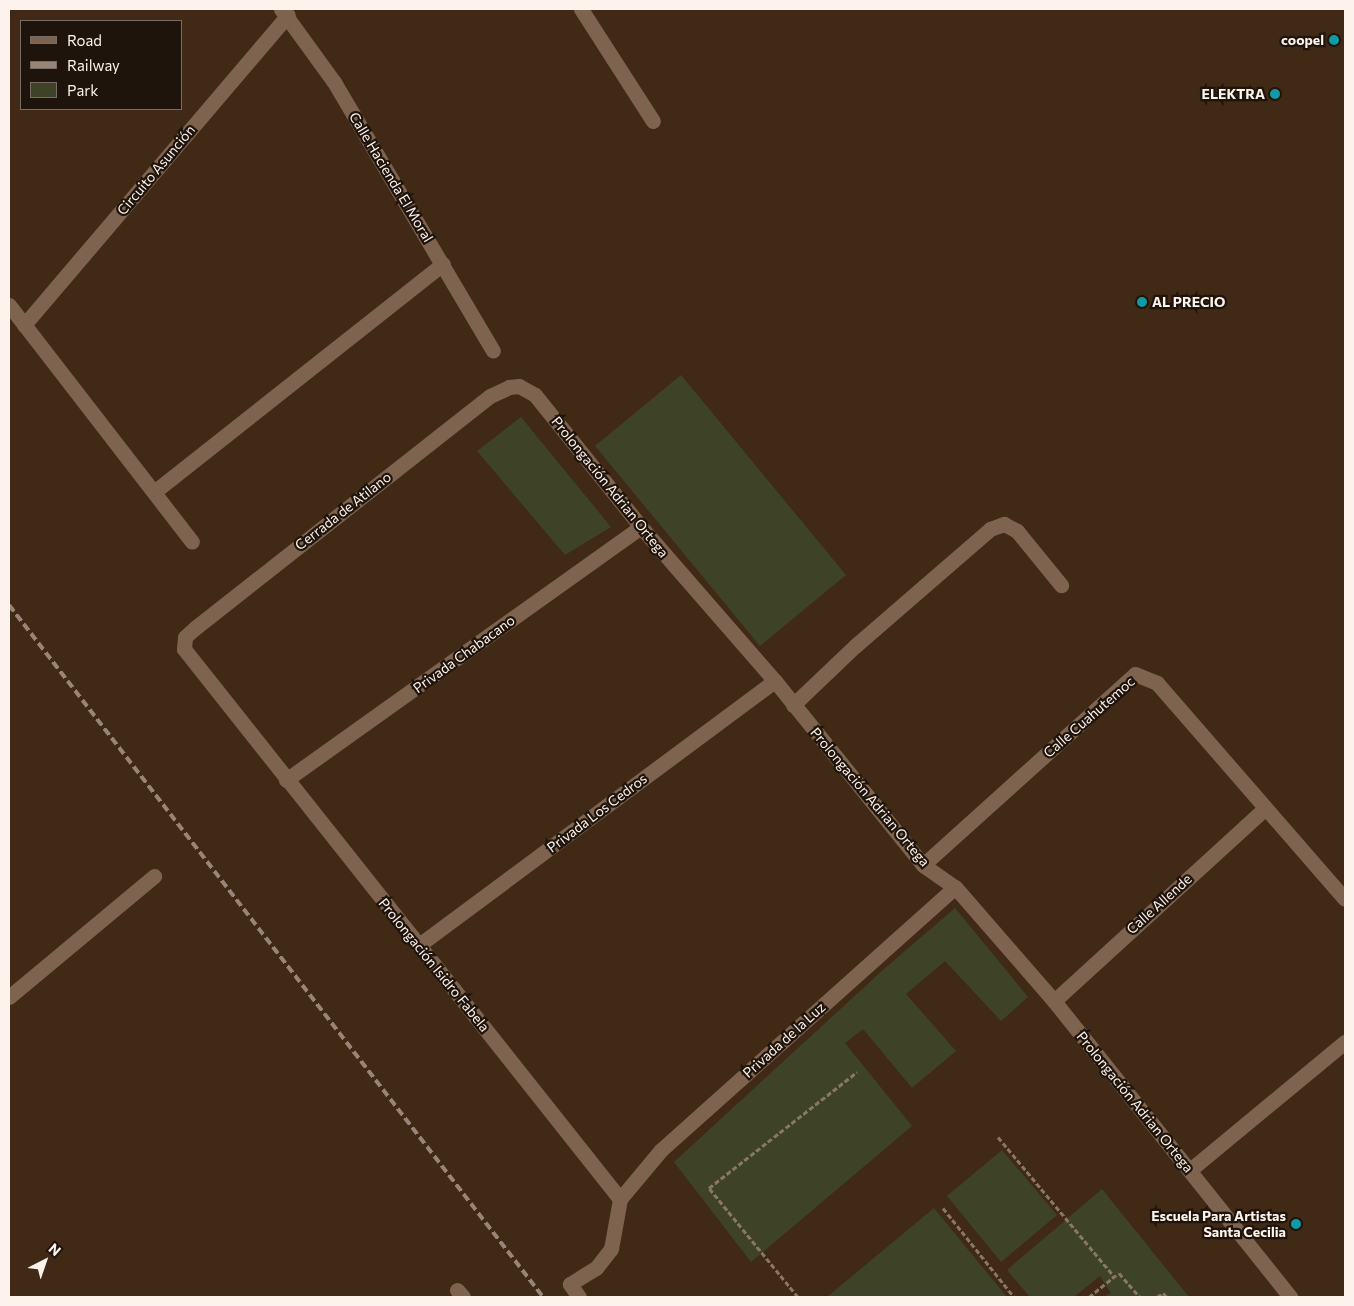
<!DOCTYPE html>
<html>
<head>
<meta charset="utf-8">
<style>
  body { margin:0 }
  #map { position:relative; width:1354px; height:1306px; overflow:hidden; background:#402915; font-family:Commissioner,sans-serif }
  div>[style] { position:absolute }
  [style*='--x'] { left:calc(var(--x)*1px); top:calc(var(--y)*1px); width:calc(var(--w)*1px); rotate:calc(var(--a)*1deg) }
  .green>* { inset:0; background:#3e4328 }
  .path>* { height:3px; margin-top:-1.5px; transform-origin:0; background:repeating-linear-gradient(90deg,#887667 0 5px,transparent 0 7.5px) }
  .service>* { height:15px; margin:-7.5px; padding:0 7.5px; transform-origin:7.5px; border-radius:7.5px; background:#7e634e }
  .minor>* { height:15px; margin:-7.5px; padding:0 7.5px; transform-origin:7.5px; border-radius:7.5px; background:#7e634e }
  .rail>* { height:4px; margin-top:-2px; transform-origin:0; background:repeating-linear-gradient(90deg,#978577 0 8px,transparent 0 12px) }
  .dots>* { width:14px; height:14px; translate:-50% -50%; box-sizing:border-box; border:2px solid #1f140c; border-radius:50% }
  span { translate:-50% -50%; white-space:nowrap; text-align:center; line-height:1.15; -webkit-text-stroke:4.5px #1f140c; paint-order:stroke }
  .poi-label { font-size:14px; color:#fdf3ec; font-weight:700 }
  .right { translate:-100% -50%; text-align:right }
  .left { translate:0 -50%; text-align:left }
  .street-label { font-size:14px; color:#fdf3ec }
  .frame { position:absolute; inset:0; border:10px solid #fdf3ec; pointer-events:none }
  .legend { position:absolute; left:20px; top:20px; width:162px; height:90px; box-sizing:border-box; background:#1f140c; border:1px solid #786d66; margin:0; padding:6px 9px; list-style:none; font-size:15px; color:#fdf3ec }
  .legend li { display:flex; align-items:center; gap:10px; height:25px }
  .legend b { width:25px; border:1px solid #786d66 }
  .north { position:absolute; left:20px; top:1236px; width:50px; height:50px; -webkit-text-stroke:4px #1f140c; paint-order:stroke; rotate:41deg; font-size:14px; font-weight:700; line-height:20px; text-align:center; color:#fdf3ec }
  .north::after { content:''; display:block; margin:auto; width:18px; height:22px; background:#fdf3ec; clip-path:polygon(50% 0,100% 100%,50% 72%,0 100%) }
</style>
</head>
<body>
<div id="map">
  <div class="green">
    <div style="clip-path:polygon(681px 375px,846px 575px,760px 646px,595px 446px)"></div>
    <div style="clip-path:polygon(521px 417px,611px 527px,565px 555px,477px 451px)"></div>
    <div style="clip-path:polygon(955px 908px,1028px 997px,1001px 1021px,945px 961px,906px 994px,956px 1051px,912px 1088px,863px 1029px,845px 1043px,912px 1126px,751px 1262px,674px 1162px,884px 969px)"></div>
    <div style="clip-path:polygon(1002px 1150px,1057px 1215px,1001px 1262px,947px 1196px)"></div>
    <div style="clip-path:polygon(1102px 1189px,1189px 1297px,1103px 1297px,1111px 1293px,1100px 1276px,1074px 1297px,1030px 1297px,1007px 1270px)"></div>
    <div style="clip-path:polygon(934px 1208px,1007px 1297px,827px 1297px)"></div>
  </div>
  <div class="path">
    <div style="--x:998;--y:1137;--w:181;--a:50.2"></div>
    <div style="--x:943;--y:1208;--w:114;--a:51.4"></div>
    <div style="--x:798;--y:1297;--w:141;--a:-129.2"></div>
    <div style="--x:709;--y:1188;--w:188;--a:-38.1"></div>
    <div style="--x:1089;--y:1297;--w:38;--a:-39"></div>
    <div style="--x:1119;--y:1273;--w:32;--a:49"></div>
    <div style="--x:1157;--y:1297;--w:7;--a:-34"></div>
    <div style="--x:1163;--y:1293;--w:6;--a:45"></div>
  </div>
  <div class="service">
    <div style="--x:793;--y:705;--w:86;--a:-43.6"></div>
    <div style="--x:855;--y:646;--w:179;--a:-40.9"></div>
    <div style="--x:990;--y:529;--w:15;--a:-20"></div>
    <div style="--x:1004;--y:524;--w:15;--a:28"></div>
    <div style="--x:1017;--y:531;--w:70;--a:50.8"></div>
  </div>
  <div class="minor">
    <div style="--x:281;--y:9;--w:90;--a:54"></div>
    <div style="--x:334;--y:82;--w:312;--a:59.4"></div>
    <div style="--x:581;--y:9;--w:133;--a:57.3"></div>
    <div style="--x:9;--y:305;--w:299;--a:52.3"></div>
    <div style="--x:24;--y:325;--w:407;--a:-49.6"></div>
    <div style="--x:154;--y:492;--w:368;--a:-38.3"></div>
    <div style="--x:286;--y:780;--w:436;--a:-35.5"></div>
    <div style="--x:923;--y:865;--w:285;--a:-42"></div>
    <div style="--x:1135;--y:674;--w:24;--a:22"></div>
    <div style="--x:1157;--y:683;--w:286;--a:49"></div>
    <div style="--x:419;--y:945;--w:443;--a:-36.6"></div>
    <div style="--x:9;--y:997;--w:189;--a:-39.8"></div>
    <div style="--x:1054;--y:1001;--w:286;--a:-42.4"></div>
    <div style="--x:1190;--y:1170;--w:201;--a:-39.6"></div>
    <div style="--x:620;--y:1199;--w:64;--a:-50.1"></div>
    <div style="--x:661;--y:1150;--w:394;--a:-41.8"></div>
    <div style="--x:457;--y:1290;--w:9;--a:49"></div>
    <div style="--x:579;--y:1297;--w:16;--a:-125"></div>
    <div style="--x:570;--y:1284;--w:31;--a:-32"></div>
    <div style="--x:596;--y:1268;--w:24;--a:-52"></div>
    <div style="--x:611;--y:1249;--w:51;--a:-79.8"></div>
    <div style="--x:620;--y:1199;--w:702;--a:-128.4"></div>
    <div style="--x:184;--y:649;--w:12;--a:-85"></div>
    <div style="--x:185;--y:637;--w:13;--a:-42"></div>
    <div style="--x:195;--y:628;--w:375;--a:-38.2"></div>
    <div style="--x:490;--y:396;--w:21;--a:-25"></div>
    <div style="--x:509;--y:387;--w:10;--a:-6"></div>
    <div style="--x:519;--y:386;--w:18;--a:29"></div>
    <div style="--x:535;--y:395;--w:169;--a:51.2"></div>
    <div style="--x:641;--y:527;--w:204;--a:49"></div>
    <div style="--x:775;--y:681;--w:236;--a:51.2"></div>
    <div style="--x:923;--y:865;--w:39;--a:35"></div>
    <div style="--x:955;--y:887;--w:151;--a:49"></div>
    <div style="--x:1054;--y:1001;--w:379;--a:51.4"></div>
  </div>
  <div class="rail">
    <div style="--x:9;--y:605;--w:874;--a:52.34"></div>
  </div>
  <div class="dots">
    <div style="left:1334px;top:40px;background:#0f9aa8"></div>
    <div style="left:1275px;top:94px;background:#0f9aa8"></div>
    <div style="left:1142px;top:302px;background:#0f9aa8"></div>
    <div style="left:1296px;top:1224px;background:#0f9aa8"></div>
  </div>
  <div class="poi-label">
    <span class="right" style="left:1324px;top:40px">coopel</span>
    <span class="right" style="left:1265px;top:94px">ELEKTRA</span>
    <span class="left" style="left:1152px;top:302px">AL PRECIO</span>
    <span class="right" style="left:1286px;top:1224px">Escuela Para Artistas<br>Santa Cecilia</span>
  </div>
  <div class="street-label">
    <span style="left:156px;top:170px;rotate:-50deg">Circuito Asunción</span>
    <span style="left:391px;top:177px;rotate:59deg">Calle Hacienda El Moral</span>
    <span style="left:610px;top:487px;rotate:51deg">Prolongación Adrian Ortega</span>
    <span style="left:343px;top:511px;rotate:-38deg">Cerrada de Atilano</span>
    <span style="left:464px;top:654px;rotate:-36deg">Privada Chabacano</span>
    <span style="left:1089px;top:717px;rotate:-41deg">Calle Cuahutemoc</span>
    <span style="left:870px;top:797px;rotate:50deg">Prolongación Adrian Ortega</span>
    <span style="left:597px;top:813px;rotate:-37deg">Privada Los Cedros</span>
    <span style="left:1159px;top:904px;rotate:-42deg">Calle Allende</span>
    <span style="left:434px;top:965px;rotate:51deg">Prolongación Isidro Fabela</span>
    <span style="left:784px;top:1040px;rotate:-42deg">Privada de la Luz</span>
    <span style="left:1135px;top:1102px;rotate:51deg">Prolongación Adrian Ortega</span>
  </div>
  <div class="frame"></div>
  <ul class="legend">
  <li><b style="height:6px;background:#7e634e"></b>Road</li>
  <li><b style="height:6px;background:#978577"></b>Railway</li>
  <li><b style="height:14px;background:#3e4328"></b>Park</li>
  </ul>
  <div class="north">N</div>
</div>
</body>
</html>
